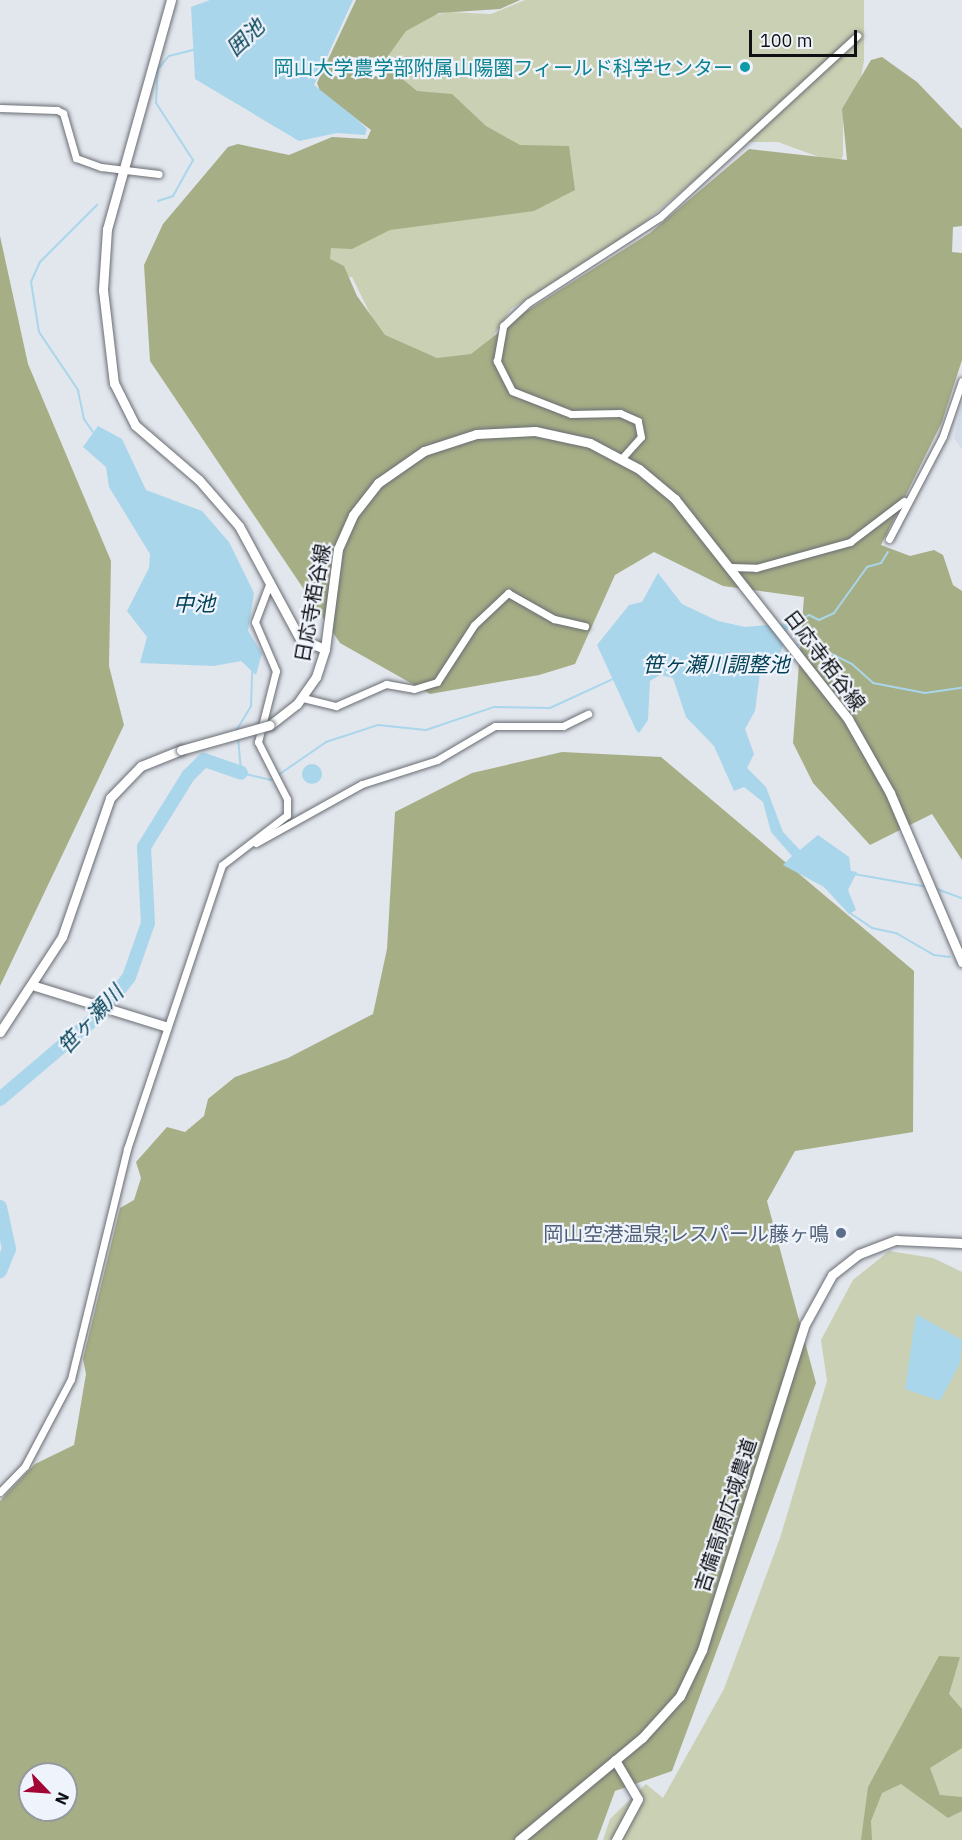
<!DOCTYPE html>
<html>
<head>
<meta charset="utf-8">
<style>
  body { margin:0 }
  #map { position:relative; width:962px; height:1840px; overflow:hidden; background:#e2e6ed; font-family:"IBM Plex Sans","Noto Sans JP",sans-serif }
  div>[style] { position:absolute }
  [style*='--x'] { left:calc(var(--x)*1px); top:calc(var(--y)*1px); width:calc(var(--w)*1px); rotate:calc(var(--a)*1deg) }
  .built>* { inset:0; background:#d4dbe9 }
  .green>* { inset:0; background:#cad0b3 }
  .forest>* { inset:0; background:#a6ae86 }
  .water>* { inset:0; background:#aad6eb }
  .round { border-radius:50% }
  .stream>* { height:2px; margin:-1px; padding:0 1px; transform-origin:1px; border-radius:1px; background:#aad6eb }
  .river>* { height:14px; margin:-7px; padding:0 7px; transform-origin:7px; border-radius:7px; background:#aad6eb }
  .roads { filter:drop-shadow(0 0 2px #696d73) drop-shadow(0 0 2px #696d73) }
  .street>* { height:7px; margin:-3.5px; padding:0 3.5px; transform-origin:3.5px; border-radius:3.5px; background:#fff }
  .secondary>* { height:9px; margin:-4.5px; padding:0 4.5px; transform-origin:4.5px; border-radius:4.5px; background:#fff }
  .bridges { filter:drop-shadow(0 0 2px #696d73) drop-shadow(0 0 2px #696d73) }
  .secondary-bridge>* { height:9px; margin:-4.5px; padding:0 4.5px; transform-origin:4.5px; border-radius:4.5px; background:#fff }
  .dots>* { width:16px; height:16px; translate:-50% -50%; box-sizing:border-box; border:3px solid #eff3fb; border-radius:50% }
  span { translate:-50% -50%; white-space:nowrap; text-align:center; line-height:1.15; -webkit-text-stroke:4.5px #eff3fb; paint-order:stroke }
  .culture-label { font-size:20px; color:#0d838f }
  .right { translate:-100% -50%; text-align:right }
  .street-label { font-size:20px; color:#0f1013 }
  .service-label { font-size:20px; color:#4e5e75 }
  .water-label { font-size:21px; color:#034257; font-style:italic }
  .north { position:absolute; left:18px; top:1762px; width:60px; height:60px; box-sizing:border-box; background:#eff3fb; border:2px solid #95989e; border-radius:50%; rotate:115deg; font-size:16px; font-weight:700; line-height:24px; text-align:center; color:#0f1013 }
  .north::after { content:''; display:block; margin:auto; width:21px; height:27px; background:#a30636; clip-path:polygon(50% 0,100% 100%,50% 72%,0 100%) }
  .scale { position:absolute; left:749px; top:30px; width:108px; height:27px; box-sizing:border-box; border:3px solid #0f1013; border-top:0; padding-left:8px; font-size:18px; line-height:21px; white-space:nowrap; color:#0f1013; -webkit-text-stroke:4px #eff3fb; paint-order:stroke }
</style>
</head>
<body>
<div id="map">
  <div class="built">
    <div style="clip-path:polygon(962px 402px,962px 449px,954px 438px)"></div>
  </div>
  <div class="green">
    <div style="clip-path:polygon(525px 0,864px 0,864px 61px,859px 88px,843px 115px,843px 156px,838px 164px,778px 142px,740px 142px,634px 231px,511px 309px,495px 333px,476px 391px,383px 340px,352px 277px,340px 278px,229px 157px,373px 174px,379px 49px,424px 17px,449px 12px,491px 14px)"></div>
    <div style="clip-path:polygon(889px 1251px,933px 1258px,962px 1272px,962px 1840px,603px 1840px,610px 1819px,646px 1784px,663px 1798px,724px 1689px,780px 1538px,827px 1381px,821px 1340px,853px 1280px)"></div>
  </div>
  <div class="forest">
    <div style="clip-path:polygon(356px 0,520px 0,500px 9px,439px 13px,406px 31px,383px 63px,417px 91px,452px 94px,486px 126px,520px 145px,569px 146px,575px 190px,534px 211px,390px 230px,352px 249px,331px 248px,330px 259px,344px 266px,357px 296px,385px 335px,437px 358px,471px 354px,525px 312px,650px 233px,749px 149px,847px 160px,842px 109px,871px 60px,882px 57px,917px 82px,962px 129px,962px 226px,953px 227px,952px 252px,962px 253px,962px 360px,942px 422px,881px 545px,910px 556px,934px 550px,943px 555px,953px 585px,962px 591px,962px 860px,932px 814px,870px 845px,813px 783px,793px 743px,804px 597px,723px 586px,654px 552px,615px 575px,575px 664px,539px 675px,430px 694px,340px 643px,150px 361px,144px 265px,163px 224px,228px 147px,238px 144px,289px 155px,332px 137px,367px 139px,371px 130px,320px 91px,317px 83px)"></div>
    <div style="clip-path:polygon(0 236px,28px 364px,111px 561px,109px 666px,124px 725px,0 986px)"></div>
    <div style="clip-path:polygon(evenodd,562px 752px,661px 757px,914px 971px,913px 1132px,795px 1151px,767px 1201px,816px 1383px,672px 1771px,615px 1791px,597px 1840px,0 1840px,0 1501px,35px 1464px,74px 1445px,86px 1374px,83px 1359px,120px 1208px,134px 1200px,141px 1178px,136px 1162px,167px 1127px,185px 1132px,204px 1116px,208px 1099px,235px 1077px,288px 1058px,373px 1014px,387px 949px,395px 812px,472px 773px,562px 752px,30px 1774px,66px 1774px,66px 1810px,30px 1810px,30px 1774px)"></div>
    <div style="clip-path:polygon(939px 1656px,960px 1657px,949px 1694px,962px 1709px,962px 1748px,930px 1768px,940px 1795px,962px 1797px,962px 1811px,948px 1818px,901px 1784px,882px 1793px,871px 1821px,872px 1840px,861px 1840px,868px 1787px)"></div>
  </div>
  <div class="water">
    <div style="clip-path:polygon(210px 0,353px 0,314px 85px,358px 120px,367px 129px,365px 135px,337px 133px,299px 141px,195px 79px,191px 7px)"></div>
    <div style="clip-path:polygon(98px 426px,122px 439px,146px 490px,202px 511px,229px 542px,254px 593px,248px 631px,262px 653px,256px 675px,241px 661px,214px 666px,140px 663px,147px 637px,127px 611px,149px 568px,150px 554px,109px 487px,106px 467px,83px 447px)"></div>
    <div style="clip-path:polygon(658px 573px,682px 604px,718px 621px,745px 627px,799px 622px,787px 631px,781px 652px,761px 665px,755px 711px,745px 729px,754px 754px,747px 768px,766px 787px,783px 832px,800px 850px,818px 835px,849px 857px,851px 871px,857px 872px,848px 890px,856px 910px,849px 914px,824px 887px,783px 865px,792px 856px,771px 832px,763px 802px,744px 787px,734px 791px,714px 746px,686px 717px,673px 678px,660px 675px,650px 681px,648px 720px,639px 733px,636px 730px,597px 645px,629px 605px,642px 602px)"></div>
    <div class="round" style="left:302px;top:764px;width:20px;height:20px"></div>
    <div style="clip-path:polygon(916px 1314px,962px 1340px,960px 1363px,940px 1401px,905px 1389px)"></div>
  </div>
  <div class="stream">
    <div style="--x:158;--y:201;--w:16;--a:-18"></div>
    <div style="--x:173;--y:196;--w:41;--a:-60.9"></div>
    <div style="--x:193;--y:160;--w:68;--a:-123"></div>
    <div style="--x:156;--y:103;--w:34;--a:-87"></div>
    <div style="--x:158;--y:69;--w:17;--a:-50"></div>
    <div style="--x:169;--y:56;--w:30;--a:-14"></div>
    <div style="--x:93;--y:432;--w:16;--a:-125"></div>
    <div style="--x:84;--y:419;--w:30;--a:-102"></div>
    <div style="--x:78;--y:390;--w:70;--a:-123.9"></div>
    <div style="--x:39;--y:332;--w:51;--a:-99.1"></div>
    <div style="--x:31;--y:282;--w:22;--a:-66"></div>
    <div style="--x:40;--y:262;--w:81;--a:-45"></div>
    <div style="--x:796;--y:623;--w:15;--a:-32"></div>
    <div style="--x:809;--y:615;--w:11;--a:27"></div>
    <div style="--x:819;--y:620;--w:17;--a:-25"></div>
    <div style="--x:834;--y:613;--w:57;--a:-54.3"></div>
    <div style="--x:867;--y:567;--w:15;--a:-16"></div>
    <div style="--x:881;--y:563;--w:13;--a:-58"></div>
    <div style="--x:794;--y:647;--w:13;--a:-27"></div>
    <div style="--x:806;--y:641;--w:51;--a:26.6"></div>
    <div style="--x:852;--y:664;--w:28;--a:42"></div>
    <div style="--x:873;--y:683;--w:53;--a:10.9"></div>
    <div style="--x:925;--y:693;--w:37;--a:-8"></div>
    <div style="--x:236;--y:731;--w:29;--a:-59"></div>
    <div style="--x:251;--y:706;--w:37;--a:-88"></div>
    <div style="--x:238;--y:737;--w:36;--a:85"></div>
    <div style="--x:241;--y:773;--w:31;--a:13"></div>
    <div style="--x:271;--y:780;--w:67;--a:-34.6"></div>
    <div style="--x:326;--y:742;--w:55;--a:-18.1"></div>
    <div style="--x:378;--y:725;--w:48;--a:5.9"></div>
    <div style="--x:426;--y:730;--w:72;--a:-18.7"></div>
    <div style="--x:494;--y:707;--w:56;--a:1"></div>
    <div style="--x:550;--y:708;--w:72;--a:-24.8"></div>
    <div style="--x:854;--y:874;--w:75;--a:10"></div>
    <div style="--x:934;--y:888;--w:30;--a:20"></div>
    <div style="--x:850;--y:913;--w:27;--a:34"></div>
    <div style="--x:872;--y:928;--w:25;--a:12"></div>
    <div style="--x:896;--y:933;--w:44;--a:30.1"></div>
    <div style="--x:934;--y:955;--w:16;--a:7"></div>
  </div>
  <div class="river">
    <div style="--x:0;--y:1099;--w:131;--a:-40.4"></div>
    <div style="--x:100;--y:1014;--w:47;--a:-51.9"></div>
    <div style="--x:129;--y:977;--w:57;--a:-70.6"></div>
    <div style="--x:148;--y:923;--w:76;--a:-93"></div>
    <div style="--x:144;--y:847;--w:84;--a:-58.2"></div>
    <div style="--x:188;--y:776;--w:23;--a:-45"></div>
    <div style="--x:204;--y:760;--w:39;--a:19"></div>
    <div style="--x:0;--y:1207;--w:43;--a:77.9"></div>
    <div style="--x:9;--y:1249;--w:24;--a:112"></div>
  </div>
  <div class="roads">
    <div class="street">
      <div style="--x:0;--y:108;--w:57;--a:2"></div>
      <div style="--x:57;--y:110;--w:7;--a:27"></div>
      <div style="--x:63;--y:113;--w:47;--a:73.9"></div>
      <div style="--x:76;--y:158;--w:27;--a:20"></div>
      <div style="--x:101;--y:167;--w:58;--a:6.9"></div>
      <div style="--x:622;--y:458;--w:28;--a:-48"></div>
      <div style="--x:641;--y:437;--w:16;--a:-101"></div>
      <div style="--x:638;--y:421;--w:20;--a:-156"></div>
      <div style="--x:620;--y:413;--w:49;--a:178.8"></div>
      <div style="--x:571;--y:414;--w:63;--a:-158.7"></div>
      <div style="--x:512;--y:391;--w:34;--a:-117"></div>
      <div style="--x:497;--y:361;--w:36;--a:-80"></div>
      <div style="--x:503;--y:326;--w:35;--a:-43"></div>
      <div style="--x:529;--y:302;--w:156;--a:-33"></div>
      <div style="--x:660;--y:217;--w:268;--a:-42.6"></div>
      <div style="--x:889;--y:539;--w:116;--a:-62.3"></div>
      <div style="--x:943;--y:436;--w:58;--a:-70.9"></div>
      <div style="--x:731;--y:567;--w:25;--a:2"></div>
      <div style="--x:756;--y:568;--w:98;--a:-15.5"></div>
      <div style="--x:850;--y:542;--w:68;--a:-37.2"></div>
      <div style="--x:303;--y:698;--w:34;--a:14"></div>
      <div style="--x:336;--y:706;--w:55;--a:-23.7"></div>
      <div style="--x:386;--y:684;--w:28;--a:10"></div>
      <div style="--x:414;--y:689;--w:24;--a:-17"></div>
      <div style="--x:437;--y:682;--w:68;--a:-57"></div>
      <div style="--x:474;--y:625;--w:47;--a:-43.3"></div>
      <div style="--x:508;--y:593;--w:53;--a:29.5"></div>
      <div style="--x:554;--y:619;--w:32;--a:13"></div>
      <div style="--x:256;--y:843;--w:121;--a:-29.1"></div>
      <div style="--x:362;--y:784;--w:79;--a:-17.7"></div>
      <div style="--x:437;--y:760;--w:67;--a:-30.4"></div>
      <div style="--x:495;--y:726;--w:68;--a:0"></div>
      <div style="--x:563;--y:726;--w:28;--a:-26"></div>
      <div style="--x:0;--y:1492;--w:36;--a:-46"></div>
      <div style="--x:25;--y:1466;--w:98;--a:-62.1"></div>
      <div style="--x:71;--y:1379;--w:237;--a:-76.3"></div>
      <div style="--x:127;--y:1149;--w:299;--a:-71.5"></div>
      <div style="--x:222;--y:865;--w:82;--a:-37.6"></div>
      <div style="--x:287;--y:815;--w:16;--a:-90"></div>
      <div style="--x:287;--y:799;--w:64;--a:-117"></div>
      <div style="--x:258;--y:742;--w:73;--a:-75.8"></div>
      <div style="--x:276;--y:671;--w:53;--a:-113.2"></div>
      <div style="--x:255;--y:622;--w:43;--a:-69.4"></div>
    </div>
    <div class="secondary">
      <div style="--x:171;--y:0;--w:238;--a:105.6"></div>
      <div style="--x:107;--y:229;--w:61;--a:93.8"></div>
      <div style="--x:103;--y:290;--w:94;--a:83.3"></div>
      <div style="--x:114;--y:383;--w:47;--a:63.4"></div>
      <div style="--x:135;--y:425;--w:84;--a:40.7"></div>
      <div style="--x:199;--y:480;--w:61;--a:49"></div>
      <div style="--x:239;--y:526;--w:128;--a:61.6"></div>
      <div style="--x:300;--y:639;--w:27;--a:22"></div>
      <div style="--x:270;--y:725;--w:34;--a:-38"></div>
      <div style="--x:297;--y:704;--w:33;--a:-55"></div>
      <div style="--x:316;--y:677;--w:29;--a:-72"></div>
      <div style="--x:325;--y:649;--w:101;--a:-82.6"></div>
      <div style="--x:338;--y:549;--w:37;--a:-66"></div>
      <div style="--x:353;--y:515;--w:41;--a:-52"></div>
      <div style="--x:378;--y:483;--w:56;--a:-34.8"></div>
      <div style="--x:424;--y:451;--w:55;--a:-18.1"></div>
      <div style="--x:476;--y:434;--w:59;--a:-2.9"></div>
      <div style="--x:535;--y:431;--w:56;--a:12.3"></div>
      <div style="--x:590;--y:443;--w:55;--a:28"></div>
      <div style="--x:639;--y:469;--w:47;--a:39.8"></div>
      <div style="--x:675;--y:499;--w:280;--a:51.8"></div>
      <div style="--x:848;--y:719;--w:85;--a:60.4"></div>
      <div style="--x:890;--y:793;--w:184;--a:66.9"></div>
      <div style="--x:35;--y:986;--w:135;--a:17.2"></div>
      <div style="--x:0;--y:1032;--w:113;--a:-56.9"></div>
      <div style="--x:62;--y:937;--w:147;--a:-70.9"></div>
      <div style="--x:110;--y:798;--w:45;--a:-45.9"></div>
      <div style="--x:141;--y:766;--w:43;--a:-21.8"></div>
      <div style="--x:615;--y:1760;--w:45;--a:59.5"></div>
      <div style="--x:638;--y:1799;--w:47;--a:118.2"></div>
      <div style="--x:519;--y:1840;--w:160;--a:-39.7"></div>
      <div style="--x:642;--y:1738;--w:57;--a:-47.9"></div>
      <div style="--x:680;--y:1696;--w:51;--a:-64.4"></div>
      <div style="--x:702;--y:1650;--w:342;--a:-72.5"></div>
      <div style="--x:805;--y:1324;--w:56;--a:-61.1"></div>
      <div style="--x:832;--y:1275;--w:34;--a:-38"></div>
      <div style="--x:859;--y:1254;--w:40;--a:-21"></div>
      <div style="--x:896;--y:1240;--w:66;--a:2.6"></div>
    </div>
  </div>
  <div class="bridges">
    <div class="secondary-bridge">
      <div style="--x:181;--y:750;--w:92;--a:-15.7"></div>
    </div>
  </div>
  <div class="dots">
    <div style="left:745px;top:67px;background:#0f9aa8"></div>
    <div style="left:841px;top:1233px;background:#5c6f8a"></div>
  </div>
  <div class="culture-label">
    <span class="right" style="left:733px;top:67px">岡山大学農学部附属山陽圏フィールド科学センター</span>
  </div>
  <div class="street-label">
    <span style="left:312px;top:603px;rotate:-80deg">日応寺栢谷線</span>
    <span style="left:825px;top:660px;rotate:53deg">日応寺栢谷線</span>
    <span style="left:725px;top:1515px;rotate:-72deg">吉備高原広域農道</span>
  </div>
  <div class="service-label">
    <span class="right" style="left:829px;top:1233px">岡山空港温泉;レスパール藤ヶ鳴</span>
  </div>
  <div class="water-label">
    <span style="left:245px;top:37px;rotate:-43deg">囲池</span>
    <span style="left:194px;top:603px">中池</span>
    <span style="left:716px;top:664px">笹ヶ瀬川調整池</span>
    <span style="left:90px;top:1019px;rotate:-47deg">笹ヶ瀬川</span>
  </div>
  <div class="north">N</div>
  <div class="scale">100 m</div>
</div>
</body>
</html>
